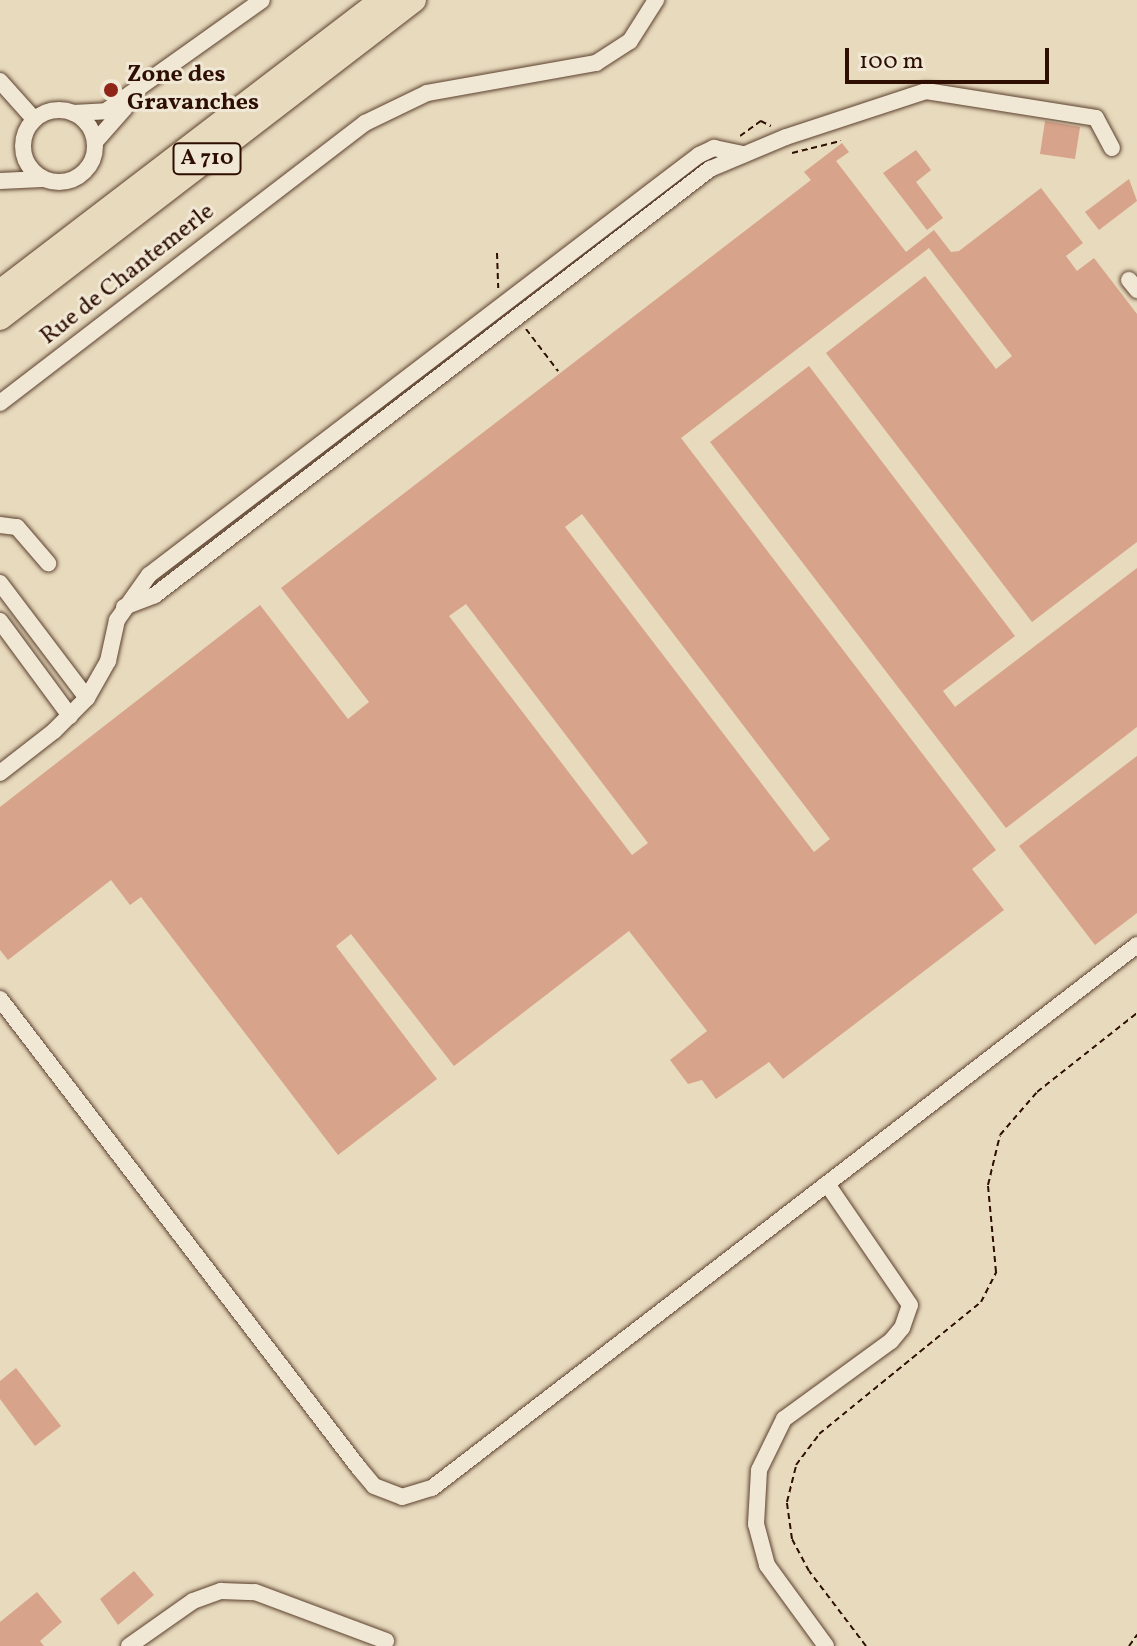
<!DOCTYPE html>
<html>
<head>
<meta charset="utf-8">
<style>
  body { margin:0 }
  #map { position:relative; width:1137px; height:1646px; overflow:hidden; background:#e8dabd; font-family:Vollkorn,serif }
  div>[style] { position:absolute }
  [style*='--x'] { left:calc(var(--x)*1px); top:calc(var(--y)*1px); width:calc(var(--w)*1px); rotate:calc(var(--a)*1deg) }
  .building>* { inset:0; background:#d7a38a }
  .path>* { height:2px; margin-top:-1px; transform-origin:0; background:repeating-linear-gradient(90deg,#2d0e00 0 6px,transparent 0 10px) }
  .roads { filter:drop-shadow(0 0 2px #5c412f) drop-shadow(0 0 2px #5c412f) }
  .minor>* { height:16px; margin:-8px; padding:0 8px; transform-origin:8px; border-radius:8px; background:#f0e7d4 }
  .minor>.ring { margin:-8px; padding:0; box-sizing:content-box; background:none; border:16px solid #f0e7d4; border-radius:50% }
  .highway>* { height:24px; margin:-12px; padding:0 12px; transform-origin:12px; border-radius:12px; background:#e8dabd }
  .dots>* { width:22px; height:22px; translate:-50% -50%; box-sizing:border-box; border:4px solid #f0e7d4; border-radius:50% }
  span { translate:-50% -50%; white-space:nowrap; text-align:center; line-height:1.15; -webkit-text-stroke:6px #f0e7d4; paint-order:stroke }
  .shield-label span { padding:2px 6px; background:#f0e7d4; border:2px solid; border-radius:6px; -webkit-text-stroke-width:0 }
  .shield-label { font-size:22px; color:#2d0e00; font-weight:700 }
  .poi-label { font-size:24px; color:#2d0e00; font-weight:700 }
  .left { translate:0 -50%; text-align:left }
  .street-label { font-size:24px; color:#2d0e00 }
  .scale { position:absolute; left:845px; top:48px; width:204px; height:36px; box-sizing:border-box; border:4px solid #2d0e00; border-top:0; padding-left:10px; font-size:24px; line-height:28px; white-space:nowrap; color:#2d0e00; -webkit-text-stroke:6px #f0e7d4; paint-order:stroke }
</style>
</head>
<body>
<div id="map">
  <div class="building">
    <div style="clip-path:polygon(1045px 121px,1080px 127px,1075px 159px,1040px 154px)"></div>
    <div style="clip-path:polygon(evenodd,842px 143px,849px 152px,836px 161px,906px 252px,934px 230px,951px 252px,959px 251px,1041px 188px,1083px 243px,1066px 256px,1077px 271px,1094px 258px,1137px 314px,1137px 542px,1032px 622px,826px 353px,925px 276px,996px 369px,1012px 356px,929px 248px,681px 438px,996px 850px,972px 869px,1004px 910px,783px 1079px,769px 1062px,716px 1099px,702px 1080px,688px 1084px,670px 1060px,707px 1031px,629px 931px,454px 1066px,351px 934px,336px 946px,437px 1079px,338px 1155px,141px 897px,130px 905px,111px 880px,8px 960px,0 950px,0 807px,260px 605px,348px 719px,369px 702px,281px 588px,811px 180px,804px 172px,842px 143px,582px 514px,830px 839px,814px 852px,565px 527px,582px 514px,842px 143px,466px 604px,648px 843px,632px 855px,449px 616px,466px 604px)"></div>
    <div style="clip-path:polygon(916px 150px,931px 170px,916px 182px,943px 218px,927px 230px,883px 173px)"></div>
    <div style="clip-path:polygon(1129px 179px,1137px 201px,1099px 230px,1085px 212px)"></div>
    <div style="clip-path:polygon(809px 366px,1015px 636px,943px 691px,955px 707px,1137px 568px,1137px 727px,1006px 828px,710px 442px)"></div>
    <div style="clip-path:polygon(1137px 756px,1137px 913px,1095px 945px,1019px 846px)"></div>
    <div style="clip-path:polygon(16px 1368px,61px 1426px,35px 1446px,0 1399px,0 1381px)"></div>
    <div style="clip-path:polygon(134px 1571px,154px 1595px,118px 1625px,100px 1599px)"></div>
    <div style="clip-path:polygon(37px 1592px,62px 1622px,40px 1641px,44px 1646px,0 1646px,0 1622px)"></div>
  </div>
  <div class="path">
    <div style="--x:740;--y:136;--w:26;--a:-36"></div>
    <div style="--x:761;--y:121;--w:11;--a:27"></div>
    <div style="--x:792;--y:153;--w:50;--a:-13.8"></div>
    <div style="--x:497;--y:253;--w:35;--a:88"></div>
    <div style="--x:526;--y:329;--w:53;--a:52.7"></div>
    <div style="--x:866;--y:1646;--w:94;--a:-127.2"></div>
    <div style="--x:809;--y:1571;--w:36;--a:-118"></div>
    <div style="--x:792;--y:1539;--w:37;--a:-98"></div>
    <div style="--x:787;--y:1502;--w:38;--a:-76"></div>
    <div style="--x:796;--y:1465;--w:39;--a:-53"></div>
    <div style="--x:819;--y:1434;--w:209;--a:-39.2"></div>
    <div style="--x:981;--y:1302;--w:34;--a:-63"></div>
    <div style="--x:996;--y:1272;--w:87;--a:-95.3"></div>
    <div style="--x:988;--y:1185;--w:51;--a:-76.5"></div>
    <div style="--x:1000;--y:1135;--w:57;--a:-49.3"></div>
    <div style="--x:1037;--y:1092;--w:127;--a:-38.3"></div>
    <div style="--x:1129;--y:1646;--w:14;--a:-54"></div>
  </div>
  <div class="roads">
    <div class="minor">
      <div style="--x:0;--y:81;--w:51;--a:48.2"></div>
      <div class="ring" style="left:23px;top:110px;width:56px;height:56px"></div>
      <div style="--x:73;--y:113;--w:33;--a:-3"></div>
      <div style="--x:106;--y:111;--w:191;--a:-35.4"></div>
      <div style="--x:95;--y:142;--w:45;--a:-48.6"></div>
      <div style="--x:0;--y:181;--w:42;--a:-2.7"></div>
      <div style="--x:1129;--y:280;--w:13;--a:51"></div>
      <div style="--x:0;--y:403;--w:460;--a:-37.5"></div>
      <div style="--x:365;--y:123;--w:69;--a:-25.8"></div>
      <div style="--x:427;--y:93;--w:172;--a:-10.1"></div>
      <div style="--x:596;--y:63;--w:40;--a:-32.9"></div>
      <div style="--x:630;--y:41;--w:49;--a:-57.6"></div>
      <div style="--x:0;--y:525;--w:17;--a:7"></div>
      <div style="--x:17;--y:527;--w:48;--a:49.3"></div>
      <div style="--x:0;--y:583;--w:144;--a:52.9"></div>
      <div style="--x:124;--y:607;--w:33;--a:-21"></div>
      <div style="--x:155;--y:595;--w:700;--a:-37.51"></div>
      <div style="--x:710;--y:169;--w:82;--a:-22.8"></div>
      <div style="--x:786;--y:137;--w:147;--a:-18.2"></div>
      <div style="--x:926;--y:91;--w:172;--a:9"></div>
      <div style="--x:1096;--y:118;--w:34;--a:62"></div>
      <div style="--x:0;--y:621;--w:118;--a:53.6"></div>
      <div style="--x:0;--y:773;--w:68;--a:-37.9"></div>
      <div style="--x:54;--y:731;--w:47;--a:-45"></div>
      <div style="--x:87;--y:698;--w:43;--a:-60.4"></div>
      <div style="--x:108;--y:661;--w:42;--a:-77.6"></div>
      <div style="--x:117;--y:620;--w:55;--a:-54.6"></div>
      <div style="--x:149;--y:575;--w:692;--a:-37.37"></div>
      <div style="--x:699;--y:155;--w:17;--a:-25"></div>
      <div style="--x:714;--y:148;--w:30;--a:12"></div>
      <div style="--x:0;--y:999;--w:591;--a:52.57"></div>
      <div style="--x:359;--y:1468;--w:23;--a:50"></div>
      <div style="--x:374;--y:1486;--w:30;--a:21"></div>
      <div style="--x:402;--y:1497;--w:31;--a:-17"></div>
      <div style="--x:432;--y:1488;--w:890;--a:-37.6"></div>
      <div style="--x:129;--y:1646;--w:78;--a:-35.1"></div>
      <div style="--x:193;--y:1601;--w:30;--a:-20"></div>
      <div style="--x:221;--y:1591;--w:34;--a:2"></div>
      <div style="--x:255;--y:1592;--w:140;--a:20.5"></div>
      <div style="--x:826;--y:1646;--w:100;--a:-126.1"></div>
      <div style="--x:767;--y:1565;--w:42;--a:-105"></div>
      <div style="--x:756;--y:1524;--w:54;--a:-86.8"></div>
      <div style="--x:759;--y:1470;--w:57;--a:-63.9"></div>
      <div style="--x:784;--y:1419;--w:132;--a:-36.1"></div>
      <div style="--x:891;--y:1341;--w:17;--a:-50"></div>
      <div style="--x:902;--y:1328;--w:24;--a:-71"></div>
      <div style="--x:910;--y:1305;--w:147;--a:-124.4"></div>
    </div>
    <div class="highway">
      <div style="--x:0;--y:292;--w:481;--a:-37.4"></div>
      <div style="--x:0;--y:318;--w:522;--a:-37.53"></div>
    </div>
  </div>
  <div class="dots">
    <div style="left:111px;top:90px;background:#8f2418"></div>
  </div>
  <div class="shield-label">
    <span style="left:207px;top:159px">A 710</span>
  </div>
  <div class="poi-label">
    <span class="left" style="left:127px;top:90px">Zone des<br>Gravanches</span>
  </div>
  <div class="street-label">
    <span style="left:128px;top:275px;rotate:-38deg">Rue de Chantemerle</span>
  </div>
  <div class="scale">100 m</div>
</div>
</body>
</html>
